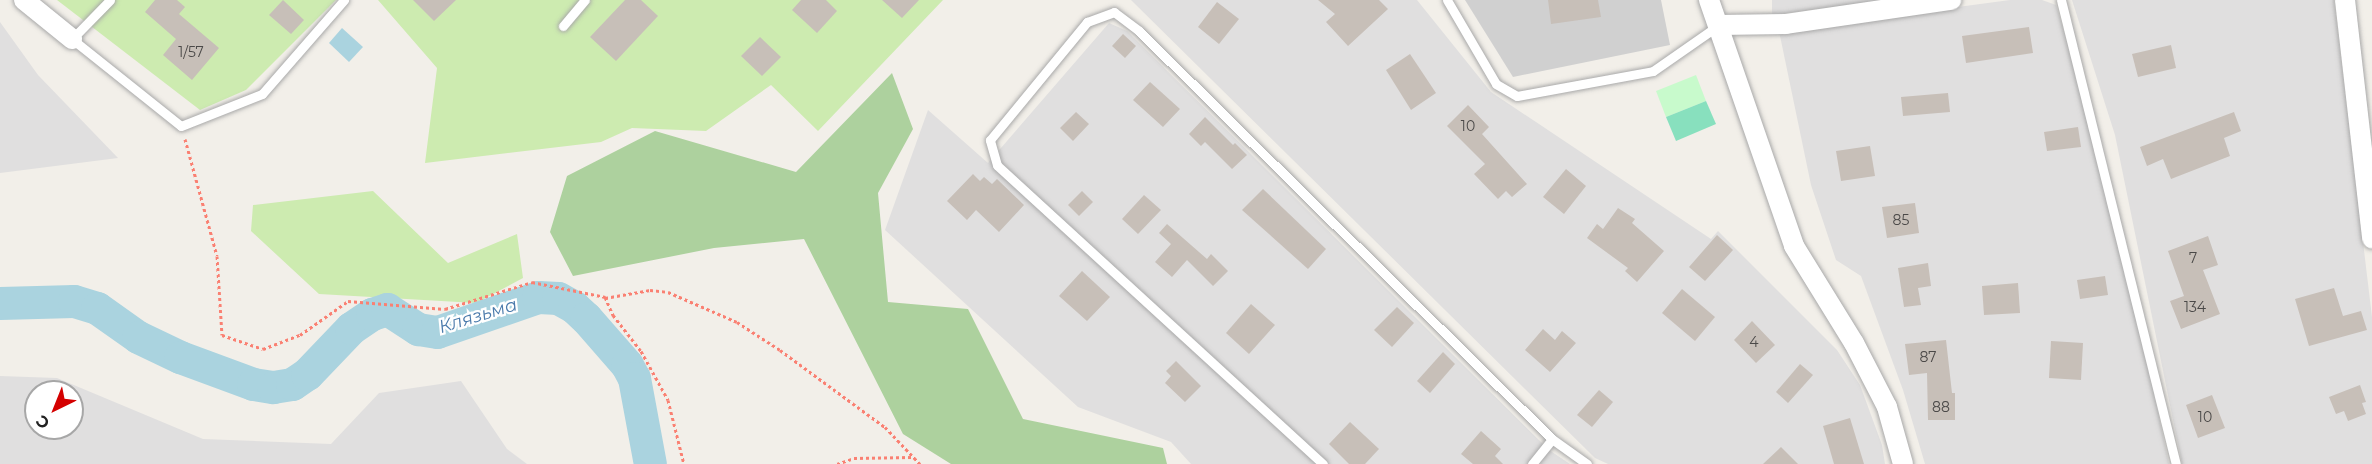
<!DOCTYPE html>
<html>
<head>
<meta charset="utf-8">
<style>
  body { margin:0 }
  #map { position:relative; width:2372px; height:464px; overflow:hidden; background:#f2efe9; font-family:Montserrat,sans-serif }
  div>[style] { position:absolute }
  [style*='--x'] { left:calc(var(--x)*1px); top:calc(var(--y)*1px); width:calc(var(--w)*1px); rotate:calc(var(--a)*1deg) }
  .residential>* { inset:0; background:#e0dfdf }
  .religious>* { inset:0; background:#d0d0d0 }
  .grass>* { inset:0; background:#cdebb0 }
  .forest>* { inset:0; background:#add19e }
  .park>* { inset:0; background:#c8facc }
  .pitch>* { inset:0; background:#88e0be }
  .water>* { inset:0; background:#aad3df }
  .river>* { height:33px; margin:-16.5px; padding:0 16.5px; transform-origin:16.5px; border-radius:16.5px; background:#aad3df }
  .building>* { inset:0; background:#c7bfb8 }
  .path>* { height:3px; margin-top:-1.5px; transform-origin:0; background:repeating-linear-gradient(90deg,#fa8072 0 3px,transparent 0 6px) }
  .roads { filter:drop-shadow(0 0 2px #a9a9a9) drop-shadow(0 0 2px #a9a9a9) }
  .service>* { height:9px; margin:-4.5px; padding:0 4.5px; transform-origin:4.5px; border-radius:4.5px; background:#fff }
  .minor>* { height:20px; margin:-10px; padding:0 10px; transform-origin:10px; border-radius:10px; background:#fff }
  span { translate:-50% -50%; white-space:nowrap; text-align:center; line-height:1.15; -webkit-text-stroke:4.5px #fff; paint-order:stroke }
  .number-label { font-size:14px; color:#4b4948 }
  .number-label span { -webkit-text-stroke-width:0 }
  .water-label { font-size:18px; color:#4a7aab; font-style:italic }
  .north { position:absolute; left:24px; top:380px; width:60px; height:60px; box-sizing:border-box; background:#fff; border:2px solid #a7a7a7; border-radius:50%; rotate:223deg; font-size:16px; font-weight:700; line-height:24px; text-align:center; color:#222 }
  .north::after { content:''; display:block; margin:auto; width:21px; height:27px; background:#d40000; clip-path:polygon(50% 0,100% 100%,50% 72%,0 100%) }
</style>
</head>
<body>
<div id="map">
  <div class="residential">
    <div style="clip-path:polygon(1131px 0,1417px 0,1491px 92px,1711px 239px,1718px 231px,1837px 350px,1860px 385px,1882px 445px,1885px 464px,1608px 464px,1595px 458px)"></div>
    <div style="clip-path:polygon(1772px 0,1888px 0,1772px 15px)"></div>
    <div style="clip-path:polygon(2010px 0,2042px 0,2056px 5px,2110px 184px,2169px 464px,1925px 464px,1903px 390px,1861px 276px,1836px 260px,1811px 185px,1779px 31px)"></div>
    <div style="clip-path:polygon(2072px 0,2334px 0,2372px 317px,2372px 464px,2182px 464px,2115px 135px)"></div>
    <div style="clip-path:polygon(0 22px,38px 75px,118px 158px,0 173px)"></div>
    <div style="clip-path:polygon(1109px 23px,1127px 31px,1549px 450px,1570px 464px,1191px 464px,1171px 442px,1078px 407px,885px 230px,928px 110px,988px 163px)"></div>
    <div style="clip-path:polygon(evenodd,0 376px,57px 378px,203px 439px,331px 444px,379px 393px,461px 381px,507px 449px,527px 464px,0 464px,0 376px,36px 392px,72px 392px,72px 428px,36px 428px,36px 392px)"></div>
  </div>
  <div class="religious">
    <div style="clip-path:polygon(1465px 0,1661px 0,1670px 45px,1513px 77px)"></div>
  </div>
  <div class="grass">
    <div style="clip-path:polygon(57px 0,336px 0,246px 90px,200px 110px)"></div>
    <div style="clip-path:polygon(378px 0,943px 0,818px 131px,771px 85px,706px 131px,632px 128px,601px 142px,425px 163px,437px 68px)"></div>
    <div style="clip-path:polygon(373px 191px,448px 263px,517px 234px,523px 278px,476px 303px,319px 294px,251px 231px,253px 205px)"></div>
  </div>
  <div class="forest">
    <div style="clip-path:polygon(892px 73px,913px 129px,878px 193px,888px 302px,968px 309px,1023px 419px,1163px 448px,1167px 464px,951px 464px,903px 434px,804px 239px,714px 248px,573px 276px,550px 232px,567px 176px,655px 131px,796px 172px)"></div>
  </div>
  <div class="park">
    <div style="clip-path:polygon(1696px 75px,1706px 101px,1666px 117px,1656px 91px)"></div>
  </div>
  <div class="pitch">
    <div style="clip-path:polygon(1706px 101px,1716px 124px,1676px 141px,1666px 117px)"></div>
  </div>
  <div class="water">
    <div style="clip-path:polygon(342px 28px,363px 47px,349px 62px,329px 43px)"></div>
  </div>
  <div class="river">
    <div style="--x:0;--y:303;--w:74;--a:-1.5"></div>
    <div style="--x:74;--y:301;--w:24;--a:17"></div>
    <div style="--x:97;--y:308;--w:50;--a:35.3"></div>
    <div style="--x:138;--y:337;--w:47;--a:25.5"></div>
    <div style="--x:180;--y:357;--w:78;--a:20.3"></div>
    <div style="--x:253;--y:384;--w:20;--a:9"></div>
    <div style="--x:273;--y:387;--w:19;--a:-9"></div>
    <div style="--x:292;--y:384;--w:18;--a:-34"></div>
    <div style="--x:307;--y:374;--w:64;--a:-46.3"></div>
    <div style="--x:351;--y:328;--w:25;--a:-34"></div>
    <div style="--x:372;--y:314;--w:16;--a:-18"></div>
    <div style="--x:387;--y:309;--w:37;--a:33"></div>
    <div style="--x:418;--y:329;--w:19;--a:9"></div>
    <div style="--x:437;--y:332;--w:107;--a:-19.1"></div>
    <div style="--x:538;--y:297;--w:20;--a:3"></div>
    <div style="--x:558;--y:298;--w:18;--a:29"></div>
    <div style="--x:574;--y:307;--w:16;--a:43"></div>
    <div style="--x:586;--y:318;--w:62;--a:48.9"></div>
    <div style="--x:627;--y:365;--w:15;--a:62"></div>
    <div style="--x:634;--y:378;--w:87;--a:79.5"></div>
  </div>
  <div class="building">
    <div style="clip-path:polygon(155px 0,177px 0,185px 7px,179px 14px,219px 48px,192px 80px,163px 55px,176px 39px,145px 12px)"></div>
    <div style="clip-path:polygon(283px 0,304px 20px,291px 34px,269px 15px)"></div>
    <div style="clip-path:polygon(413px 0,456px 0,434px 21px)"></div>
    <div style="clip-path:polygon(625px 0,641px 0,658px 16px,616px 61px,590px 37px)"></div>
    <div style="clip-path:polygon(801px 0,826px 0,837px 11px,817px 33px,792px 10px)"></div>
    <div style="clip-path:polygon(882px 0,919px 0,902px 18px)"></div>
    <div style="clip-path:polygon(1318px 0,1379px 0,1388px 9px,1348px 46px,1326px 22px,1335px 14px)"></div>
    <div style="clip-path:polygon(1548px 0,1598px 0,1601px 17px,1551px 24px)"></div>
    <div style="clip-path:polygon(1217px 2px,1239px 19px,1219px 44px,1198px 27px)"></div>
    <div style="clip-path:polygon(2029px 27px,2033px 53px,1966px 63px,1962px 36px)"></div>
    <div style="clip-path:polygon(1123px 34px,1136px 46px,1125px 58px,1112px 46px)"></div>
    <div style="clip-path:polygon(760px 37px,781px 57px,762px 76px,741px 56px)"></div>
    <div style="clip-path:polygon(2171px 45px,2176px 68px,2138px 77px,2132px 54px)"></div>
    <div style="clip-path:polygon(1410px 54px,1436px 93px,1411px 110px,1386px 70px)"></div>
    <div style="clip-path:polygon(1150px 82px,1180px 109px,1163px 127px,1133px 100px)"></div>
    <div style="clip-path:polygon(1948px 93px,1950px 112px,1903px 116px,1901px 97px)"></div>
    <div style="clip-path:polygon(1468px 105px,1489px 127px,1482px 134px,1527px 184px,1512px 197px,1506px 191px,1498px 199px,1474px 174px,1485px 164px,1447px 126px)"></div>
    <div style="clip-path:polygon(1076px 112px,1089px 124px,1073px 141px,1060px 128px)"></div>
    <div style="clip-path:polygon(2234px 112px,2241px 131px,2224px 138px,2230px 156px,2171px 179px,2163px 159px,2147px 166px,2140px 147px)"></div>
    <div style="clip-path:polygon(1205px 117px,1233px 145px,1235px 143px,1247px 155px,1232px 169px,1205px 142px,1201px 146px,1189px 134px)"></div>
    <div style="clip-path:polygon(2078px 127px,2081px 147px,2047px 151px,2044px 132px)"></div>
    <div style="clip-path:polygon(1870px 146px,1875px 176px,1841px 181px,1836px 151px)"></div>
    <div style="clip-path:polygon(1566px 169px,1586px 186px,1564px 214px,1543px 197px)"></div>
    <div style="clip-path:polygon(973px 174px,980px 181px,984px 177px,992px 184px,997px 179px,1024px 205px,999px 232px,976px 210px,967px 220px,947px 201px)"></div>
    <div style="clip-path:polygon(1263px 189px,1326px 249px,1308px 269px,1242px 210px)"></div>
    <div style="clip-path:polygon(1082px 191px,1093px 202px,1079px 216px,1068px 205px)"></div>
    <div style="clip-path:polygon(1144px 195px,1161px 210px,1138px 234px,1122px 219px)"></div>
    <div style="clip-path:polygon(1915px 203px,1919px 233px,1887px 238px,1882px 207px)"></div>
    <div style="clip-path:polygon(1618px 208px,1635px 219px,1632px 223px,1664px 251px,1637px 282px,1625px 271px,1628px 268px,1587px 238px,1597px 224px,1603px 229px)"></div>
    <div style="clip-path:polygon(1167px 224px,1207px 259px,1211px 254px,1228px 271px,1213px 286px,1187px 260px,1172px 277px,1155px 262px,1171px 244px,1159px 233px)"></div>
    <div style="clip-path:polygon(1717px 235px,1733px 250px,1705px 281px,1689px 267px)"></div>
    <div style="clip-path:polygon(2208px 236px,2218px 265px,2203px 270px,2220px 314px,2181px 329px,2170px 301px,2184px 296px,2168px 251px)"></div>
    <div style="clip-path:polygon(1928px 263px,1931px 286px,1918px 288px,1921px 305px,1904px 307px,1898px 268px)"></div>
    <div style="clip-path:polygon(1082px 271px,1110px 297px,1087px 321px,1059px 296px)"></div>
    <div style="clip-path:polygon(2105px 276px,2108px 295px,2080px 299px,2077px 280px)"></div>
    <div style="clip-path:polygon(2018px 283px,2020px 313px,1984px 315px,1982px 286px)"></div>
    <div style="clip-path:polygon(2334px 288px,2343px 316px,2361px 311px,2367px 330px,2309px 346px,2295px 299px)"></div>
    <div style="clip-path:polygon(1682px 289px,1715px 317px,1695px 341px,1662px 313px)"></div>
    <div style="clip-path:polygon(1251px 304px,1275px 325px,1249px 354px,1226px 333px)"></div>
    <div style="clip-path:polygon(1397px 307px,1414px 323px,1392px 347px,1374px 330px)"></div>
    <div style="clip-path:polygon(1752px 321px,1775px 345px,1756px 363px,1734px 340px)"></div>
    <div style="clip-path:polygon(1543px 329px,1555px 340px,1562px 331px,1576px 343px,1550px 372px,1525px 350px)"></div>
    <div style="clip-path:polygon(1946px 340px,1952px 393px,1955px 393px,1955px 420px,1928px 420px,1927px 373px,1909px 375px,1905px 344px)"></div>
    <div style="clip-path:polygon(2051px 341px,2083px 343px,2081px 380px,2049px 378px)"></div>
    <div style="clip-path:polygon(1443px 352px,1455px 364px,1430px 393px,1417px 381px)"></div>
    <div style="clip-path:polygon(1176px 361px,1201px 386px,1185px 402px,1165px 383px,1171px 376px,1166px 371px)"></div>
    <div style="clip-path:polygon(1800px 364px,1813px 375px,1788px 403px,1776px 392px)"></div>
    <div style="clip-path:polygon(2360px 385px,2366px 402px,2362px 403px,2366px 414px,2348px 421px,2344px 411px,2336px 414px,2329px 397px)"></div>
    <div style="clip-path:polygon(1599px 390px,1613px 402px,1592px 427px,1577px 415px)"></div>
    <div style="clip-path:polygon(2212px 395px,2225px 428px,2198px 438px,2186px 405px)"></div>
    <div style="clip-path:polygon(1850px 418px,1864px 464px,1834px 464px,1823px 426px)"></div>
    <div style="clip-path:polygon(1350px 422px,1379px 449px,1365px 464px,1349px 464px,1329px 444px)"></div>
    <div style="clip-path:polygon(1481px 431px,1501px 449px,1495px 456px,1503px 464px,1473px 464px,1461px 454px)"></div>
    <div style="clip-path:polygon(1781px 447px,1798px 464px,1763px 464px)"></div>
  </div>
  <div class="path">
    <div style="--x:185;--y:139;--w:121;--a:74.7"></div>
    <div style="--x:217;--y:256;--w:79;--a:86.4"></div>
    <div style="--x:222;--y:335;--w:43;--a:18.9"></div>
    <div style="--x:263;--y:349;--w:40;--a:-21"></div>
    <div style="--x:300;--y:335;--w:59;--a:-35.3"></div>
    <div style="--x:348;--y:301;--w:97;--a:4.7"></div>
    <div style="--x:445;--y:309;--w:91;--a:-17.2"></div>
    <div style="--x:532;--y:282;--w:75;--a:11.6"></div>
    <div style="--x:605;--y:297;--w:20;--a:66"></div>
    <div style="--x:613;--y:315;--w:46;--a:52.1"></div>
    <div style="--x:641;--y:351;--w:56;--a:61.1"></div>
    <div style="--x:668;--y:400;--w:66;--a:76"></div>
    <div style="--x:605;--y:298;--w:46;--a:-10.1"></div>
    <div style="--x:650;--y:290;--w:18;--a:6"></div>
    <div style="--x:668;--y:292;--w:75;--a:23.5"></div>
    <div style="--x:737;--y:322;--w:51;--a:33.1"></div>
    <div style="--x:780;--y:350;--w:130;--a:36.3"></div>
    <div style="--x:885;--y:427;--w:51;--a:46.6"></div>
    <div style="--x:837;--y:464;--w:18;--a:-19"></div>
    <div style="--x:854;--y:458;--w:58;--a:-1"></div>
  </div>
  <div class="roads">
    <div class="service">
      <div style="--x:110;--y:0;--w:54;--a:134.3"></div>
      <div style="--x:72;--y:39;--w:139;--a:38.6"></div>
      <div style="--x:181;--y:126;--w:87;--a:-21.6"></div>
      <div style="--x:262;--y:94;--w:125;--a:-48.9"></div>
      <div style="--x:1447;--y:0;--w:97;--a:59.7"></div>
      <div style="--x:1496;--y:84;--w:24;--a:30"></div>
      <div style="--x:1517;--y:96;--w:138;--a:-10.4"></div>
      <div style="--x:1653;--y:71;--w:80;--a:-34.9"></div>
      <div style="--x:2061;--y:0;--w:478;--a:76.1"></div>
      <div style="--x:563;--y:26;--w:34;--a:-50"></div>
      <div style="--x:1323;--y:464;--w:442;--a:-137.5"></div>
      <div style="--x:997;--y:165;--w:26;--a:-106"></div>
      <div style="--x:990;--y:140;--w:153;--a:-50.6"></div>
      <div style="--x:1087;--y:22;--w:29;--a:-20"></div>
      <div style="--x:1114;--y:12;--w:31;--a:37"></div>
      <div style="--x:1139;--y:31;--w:581;--a:44.65"></div>
      <div style="--x:1552;--y:439;--w:43;--a:35.5"></div>
      <div style="--x:1532;--y:464;--w:32;--a:-51"></div>
    </div>
    <div class="minor">
      <div style="--x:24;--y:0;--w:62;--a:39.1"></div>
      <div style="--x:1709;--y:0;--w:260;--a:70.9"></div>
      <div style="--x:1794;--y:246;--w:114;--a:58.3"></div>
      <div style="--x:1854;--y:343;--w:72;--a:62.7"></div>
      <div style="--x:1887;--y:407;--w:59;--a:74.3"></div>
      <div style="--x:2345;--y:0;--w:240;--a:83.5"></div>
      <div style="--x:1719;--y:25;--w:67;--a:-0.9"></div>
      <div style="--x:1786;--y:24;--w:167;--a:-8.3"></div>
    </div>
  </div>
  <div class="number-label">
    <span style="left:191px;top:52px">1/57</span>
    <span style="left:1468px;top:126px">10</span>
    <span style="left:1901px;top:220px">85</span>
    <span style="left:2193px;top:258px">7</span>
    <span style="left:2195px;top:307px">134</span>
    <span style="left:1754px;top:342px">4</span>
    <span style="left:1928px;top:357px">87</span>
    <span style="left:1941px;top:407px">88</span>
    <span style="left:2205px;top:417px">10</span>
  </div>
  <div class="water-label">
    <span style="left:478px;top:316px;rotate:-17deg">Клязьма</span>
  </div>
  <div class="north">С</div>
</div>
</body>
</html>
